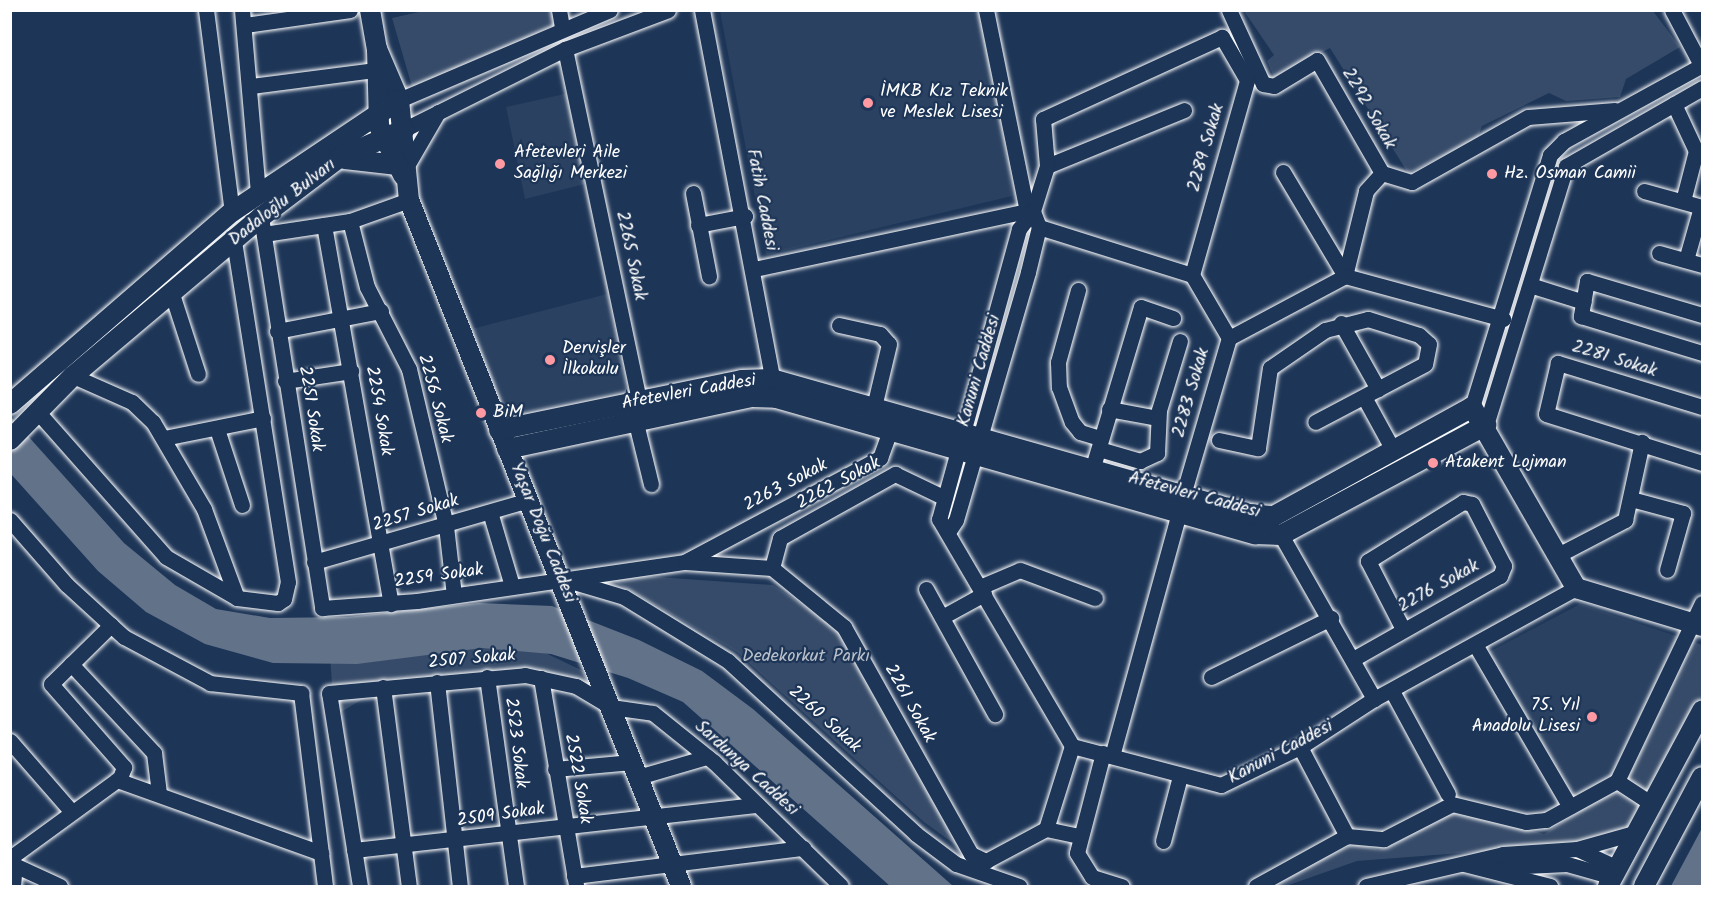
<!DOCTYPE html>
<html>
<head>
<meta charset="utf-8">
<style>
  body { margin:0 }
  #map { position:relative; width:1713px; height:897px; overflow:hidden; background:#1d3557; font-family:Kalam,sans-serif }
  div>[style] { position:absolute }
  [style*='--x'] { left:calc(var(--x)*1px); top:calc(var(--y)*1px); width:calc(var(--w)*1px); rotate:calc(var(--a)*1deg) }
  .built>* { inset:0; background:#2a4161 }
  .green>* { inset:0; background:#364b69 }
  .water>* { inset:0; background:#617289 }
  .roads { filter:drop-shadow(0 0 2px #fff) drop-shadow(0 0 2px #fff) }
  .minor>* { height:15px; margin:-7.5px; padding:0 7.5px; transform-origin:7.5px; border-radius:7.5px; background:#1d3557 }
  .major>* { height:20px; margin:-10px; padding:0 10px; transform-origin:10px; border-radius:10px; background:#1d3557 }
  .dots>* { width:16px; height:16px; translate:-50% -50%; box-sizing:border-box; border:3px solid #1d3557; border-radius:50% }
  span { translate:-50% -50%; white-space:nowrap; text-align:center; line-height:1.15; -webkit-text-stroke:4.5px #1d3557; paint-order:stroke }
  .poi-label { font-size:18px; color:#fff }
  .left { translate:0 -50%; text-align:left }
  .right { translate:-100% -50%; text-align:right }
  .street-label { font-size:18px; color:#fff }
  .park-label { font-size:18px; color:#b9c0ca }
  .frame { position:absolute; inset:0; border:12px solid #fff; pointer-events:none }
</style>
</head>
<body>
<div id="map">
  <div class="built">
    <div style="clip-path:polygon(720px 11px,985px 11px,1012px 196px,766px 255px)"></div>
    <div style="clip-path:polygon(569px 93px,585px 184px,525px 199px,506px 107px)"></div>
    <div style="clip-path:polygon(607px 294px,627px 391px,513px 414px,500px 410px,468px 330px)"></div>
    <div style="clip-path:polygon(1580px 604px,1697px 643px,1626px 782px,1579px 814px,1489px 652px)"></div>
  </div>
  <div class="green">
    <div style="clip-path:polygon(428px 10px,555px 10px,556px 24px,413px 90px,392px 18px)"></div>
    <div style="clip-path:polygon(1244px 11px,1653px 11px,1680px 47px,1626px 79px,1620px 97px,1566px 101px,1549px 93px,1482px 126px,1477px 140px,1408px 173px,1330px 48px,1274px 77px,1267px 61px,1274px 55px)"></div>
    <div style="clip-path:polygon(600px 573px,773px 585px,838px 629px,960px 848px,924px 822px,737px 652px)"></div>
    <div style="clip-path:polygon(450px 642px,533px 647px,583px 671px,590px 688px,531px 676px,383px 687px,334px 716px,330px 655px)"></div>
    <div style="clip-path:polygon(1697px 643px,1702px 645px,1702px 695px,1628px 840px,1357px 861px,1286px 886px,1260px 886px,1355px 844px,1379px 850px,1456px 810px,1544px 834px,1626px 782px)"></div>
  </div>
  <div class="water">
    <div style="clip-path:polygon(10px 416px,124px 543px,175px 585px,216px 609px,270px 618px,347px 617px,479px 603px,552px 606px,639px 640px,702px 671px,753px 709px,953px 886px,890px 886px,683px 702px,628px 678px,551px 654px,482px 648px,357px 664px,273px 663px,205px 644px,146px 612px,98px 571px,11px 474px)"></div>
    <div style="clip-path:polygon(1702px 828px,1702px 886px,1671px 886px)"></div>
  </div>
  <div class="roads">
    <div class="minor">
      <div style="--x:206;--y:10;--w:204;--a:82.7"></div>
      <div style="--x:242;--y:10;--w:184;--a:85"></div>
      <div style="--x:559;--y:10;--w:17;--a:80"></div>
      <div style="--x:702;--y:10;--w:386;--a:79.2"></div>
      <div style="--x:986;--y:10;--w:211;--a:78.5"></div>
      <div style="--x:1229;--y:10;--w:81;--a:65.3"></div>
      <div style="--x:1263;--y:84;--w:11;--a:10"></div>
      <div style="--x:1274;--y:86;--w:50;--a:-31.2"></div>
      <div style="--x:1317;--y:60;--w:130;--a:60.1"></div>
      <div style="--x:1382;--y:173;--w:24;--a:132"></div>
      <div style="--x:1366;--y:191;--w:88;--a:103.9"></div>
      <div style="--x:1672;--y:10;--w:62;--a:62.2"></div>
      <div style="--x:245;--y:25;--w:106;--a:-8.1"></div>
      <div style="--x:565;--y:49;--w:360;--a:78.1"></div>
      <div style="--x:251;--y:86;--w:124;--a:-7.4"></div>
      <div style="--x:399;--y:100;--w:229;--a:-23.1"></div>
      <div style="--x:1674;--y:104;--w:52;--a:64.9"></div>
      <div style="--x:1696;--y:151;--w:52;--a:104.6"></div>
      <div style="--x:405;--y:129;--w:179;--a:-26.6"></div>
      <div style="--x:565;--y:49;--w:110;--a:-20.7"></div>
      <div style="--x:1047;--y:166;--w:148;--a:-22.2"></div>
      <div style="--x:405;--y:169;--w:66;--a:-59.9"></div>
      <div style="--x:1283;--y:172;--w:121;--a:59.2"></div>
      <div style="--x:1382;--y:173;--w:31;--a:17"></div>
      <div style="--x:1412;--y:182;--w:133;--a:-29.3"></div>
      <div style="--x:1528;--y:117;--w:87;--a:-4.6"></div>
      <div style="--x:1644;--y:191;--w:60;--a:15.4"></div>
      <div style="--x:693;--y:193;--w:85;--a:79.1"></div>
      <div style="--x:261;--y:217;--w:396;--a:81.1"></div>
      <div style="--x:322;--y:608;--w:95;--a:-4.2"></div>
      <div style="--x:417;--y:601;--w:271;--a:-8.3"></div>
      <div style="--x:685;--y:562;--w:87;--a:3.9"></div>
      <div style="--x:772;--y:568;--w:93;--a:39.3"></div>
      <div style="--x:844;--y:627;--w:260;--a:60.8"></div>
      <div style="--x:971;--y:854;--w:17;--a:25"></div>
      <div style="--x:986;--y:861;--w:68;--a:-28.1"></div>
      <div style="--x:1046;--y:829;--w:87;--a:-72.6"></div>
      <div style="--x:350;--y:221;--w:68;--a:75.6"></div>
      <div style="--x:367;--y:287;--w:92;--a:62.9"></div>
      <div style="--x:409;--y:369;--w:161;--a:76.7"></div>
      <div style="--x:446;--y:526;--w:69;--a:83.4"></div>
      <div style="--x:324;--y:225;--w:385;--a:80"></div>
      <div style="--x:698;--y:225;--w:48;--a:-10.8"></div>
      <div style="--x:1039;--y:227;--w:160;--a:17.4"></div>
      <div style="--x:264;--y:234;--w:87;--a:-8.6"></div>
      <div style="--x:350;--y:221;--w:63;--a:-19.6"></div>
      <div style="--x:1659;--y:253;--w:45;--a:15.6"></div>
      <div style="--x:1686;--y:260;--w:55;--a:-74.2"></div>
      <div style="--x:754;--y:269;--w:275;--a:-12"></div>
      <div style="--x:1192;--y:275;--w:203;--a:-74.2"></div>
      <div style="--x:1247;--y:80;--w:50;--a:-120.2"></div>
      <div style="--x:1222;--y:37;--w:197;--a:155.4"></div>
      <div style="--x:1043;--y:119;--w:47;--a:85.1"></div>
      <div style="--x:1047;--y:166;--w:47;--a:107.3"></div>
      <div style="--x:1033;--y:211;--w:23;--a:128"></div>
      <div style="--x:1019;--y:229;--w:301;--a:105.4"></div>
      <div style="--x:939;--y:519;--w:263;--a:59.6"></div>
      <div style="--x:1072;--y:746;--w:154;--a:14.7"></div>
      <div style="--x:1221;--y:785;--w:88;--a:-25.7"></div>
      <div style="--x:1300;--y:747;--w:88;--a:-33"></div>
      <div style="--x:1374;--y:699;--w:230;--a:-28.8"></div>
      <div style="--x:1533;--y:286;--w:53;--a:17.4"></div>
      <div style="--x:1078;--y:290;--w:75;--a:105.5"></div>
      <div style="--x:1058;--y:362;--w:25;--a:88"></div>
      <div style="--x:1059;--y:387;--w:37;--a:70"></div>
      <div style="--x:1072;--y:422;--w:13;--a:51"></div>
      <div style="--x:1080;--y:432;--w:21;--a:17"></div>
      <div style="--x:172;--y:294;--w:84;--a:72"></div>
      <div style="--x:1702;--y:315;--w:120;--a:-163.5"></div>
      <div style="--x:1587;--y:281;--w:36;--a:100"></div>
      <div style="--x:1581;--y:316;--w:127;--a:17"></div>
      <div style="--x:1341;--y:323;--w:76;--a:60.7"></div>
      <div style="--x:839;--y:325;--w:42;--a:12.4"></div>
      <div style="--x:880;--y:334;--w:13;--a:48"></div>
      <div style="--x:889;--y:344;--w:65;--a:103.4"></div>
      <div style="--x:277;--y:331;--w:106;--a:-10.9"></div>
      <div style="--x:1229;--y:338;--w:132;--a:-28.1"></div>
      <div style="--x:1345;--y:276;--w:164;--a:15.2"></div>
      <div style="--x:73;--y:376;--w:64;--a:23.8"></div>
      <div style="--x:132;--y:402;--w:29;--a:44"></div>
      <div style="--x:153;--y:422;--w:101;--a:59.6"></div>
      <div style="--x:204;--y:509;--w:95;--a:69.7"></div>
      <div style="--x:285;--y:381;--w:67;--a:-8.6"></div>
      <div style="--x:1364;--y:397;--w:60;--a:61.3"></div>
      <div style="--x:1472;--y:407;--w:264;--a:-72.8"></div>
      <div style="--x:1550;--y:155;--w:20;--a:-45"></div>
      <div style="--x:1564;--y:141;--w:158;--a:-28.8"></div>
      <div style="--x:1702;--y:407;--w:151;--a:-163"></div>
      <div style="--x:1558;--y:363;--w:52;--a:103.2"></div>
      <div style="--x:1546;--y:414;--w:164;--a:17.4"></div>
      <div style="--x:1109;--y:409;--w:50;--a:10.4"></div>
      <div style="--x:36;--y:410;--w:196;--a:48.5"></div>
      <div style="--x:166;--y:557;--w:82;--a:30"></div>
      <div style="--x:237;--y:598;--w:41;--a:7"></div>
      <div style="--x:278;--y:603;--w:7;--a:-34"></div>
      <div style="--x:284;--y:599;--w:17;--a:-77"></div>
      <div style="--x:288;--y:582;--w:345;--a:-99"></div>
      <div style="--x:636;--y:423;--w:63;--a:76.2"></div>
      <div style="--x:1486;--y:425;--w:271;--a:-72.8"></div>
      <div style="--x:1566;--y:166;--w:157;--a:-29.8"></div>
      <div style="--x:217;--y:429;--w:80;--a:71.8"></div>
      <div style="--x:164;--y:438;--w:101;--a:-11.4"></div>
      <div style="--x:1219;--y:440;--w:40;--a:12"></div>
      <div style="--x:1258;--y:448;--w:81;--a:-81.5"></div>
      <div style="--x:1270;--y:368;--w:67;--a:-34.6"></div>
      <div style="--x:1325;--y:330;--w:44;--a:-14.3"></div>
      <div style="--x:1368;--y:319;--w:53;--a:17.4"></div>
      <div style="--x:1419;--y:335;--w:13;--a:42"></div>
      <div style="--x:1429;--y:344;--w:20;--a:101"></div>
      <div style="--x:1425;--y:364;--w:124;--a:152.2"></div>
      <div style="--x:1099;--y:449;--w:43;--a:16.3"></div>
      <div style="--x:1140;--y:461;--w:19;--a:-25"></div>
      <div style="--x:1157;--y:453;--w:43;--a:-87.3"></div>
      <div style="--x:1159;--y:410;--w:72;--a:-73.1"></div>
      <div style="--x:1092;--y:470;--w:170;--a:-73.3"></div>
      <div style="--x:1141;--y:307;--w:34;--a:19"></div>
      <div style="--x:1183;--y:495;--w:164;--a:-73.7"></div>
      <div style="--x:1229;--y:338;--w:73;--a:-120.4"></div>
      <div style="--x:1631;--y:499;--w:54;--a:15.1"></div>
      <div style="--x:1683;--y:513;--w:59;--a:105.7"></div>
      <div style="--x:490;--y:512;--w:77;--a:73.4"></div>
      <div style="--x:10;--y:520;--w:86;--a:48.8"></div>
      <div style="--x:67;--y:585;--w:77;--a:42.4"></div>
      <div style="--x:124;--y:637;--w:98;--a:28.1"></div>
      <div style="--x:210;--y:683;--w:92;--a:6.3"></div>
      <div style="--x:301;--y:693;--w:194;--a:82.9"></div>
      <div style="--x:948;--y:532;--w:14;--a:-56"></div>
      <div style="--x:956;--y:520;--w:258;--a:-73.8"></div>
      <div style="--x:1028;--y:272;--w:46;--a:-76.3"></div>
      <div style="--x:1039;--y:227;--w:17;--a:-111"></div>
      <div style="--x:1281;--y:535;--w:189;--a:60.4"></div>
      <div style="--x:1558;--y:555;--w:76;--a:-27.6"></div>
      <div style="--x:1625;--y:520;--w:80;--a:-77.7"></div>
      <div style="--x:686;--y:561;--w:220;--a:-28"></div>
      <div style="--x:880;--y:458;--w:30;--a:-70"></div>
      <div style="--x:314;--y:562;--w:224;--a:-16.1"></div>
      <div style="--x:772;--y:568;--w:31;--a:-75"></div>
      <div style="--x:780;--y:538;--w:132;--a:-29.1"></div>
      <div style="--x:895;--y:474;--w:55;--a:25.6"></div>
      <div style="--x:567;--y:580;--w:59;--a:16.6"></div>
      <div style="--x:624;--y:597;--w:122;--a:31.6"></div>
      <div style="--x:728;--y:661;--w:255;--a:42.6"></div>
      <div style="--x:916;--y:834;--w:50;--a:36.9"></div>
      <div style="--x:956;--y:864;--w:67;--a:19.2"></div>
      <div style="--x:980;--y:587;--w:43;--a:-23"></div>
      <div style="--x:1020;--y:570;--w:80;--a:20.5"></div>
      <div style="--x:926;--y:589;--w:143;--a:61.1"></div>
      <div style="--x:942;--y:617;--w:48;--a:-28.7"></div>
      <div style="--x:111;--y:625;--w:84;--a:135.5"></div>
      <div style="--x:51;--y:684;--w:111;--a:48.7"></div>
      <div style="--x:124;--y:767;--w:15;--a:110"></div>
      <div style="--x:1476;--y:646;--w:186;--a:59.7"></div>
      <div style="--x:1353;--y:659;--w:169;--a:-29.5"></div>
      <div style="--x:1500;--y:576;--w:11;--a:-68"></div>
      <div style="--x:1504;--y:566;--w:70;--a:-117.3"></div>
      <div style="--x:1472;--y:504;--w:9;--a:-167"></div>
      <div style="--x:1463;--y:502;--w:112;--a:148.2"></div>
      <div style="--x:1368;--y:561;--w:76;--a:62.8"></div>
      <div style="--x:71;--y:664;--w:122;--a:47"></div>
      <div style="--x:154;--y:753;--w:40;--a:82.9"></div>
      <div style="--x:487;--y:677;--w:211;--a:82.1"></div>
      <div style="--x:1211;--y:677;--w:134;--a:-26.2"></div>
      <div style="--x:541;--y:678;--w:211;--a:80.4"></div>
      <div style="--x:437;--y:682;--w:205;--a:83.6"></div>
      <div style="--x:383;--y:687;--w:201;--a:82.6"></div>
      <div style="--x:1392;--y:691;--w:117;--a:61.5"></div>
      <div style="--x:10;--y:741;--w:93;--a:48.9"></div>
      <div style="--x:1300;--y:747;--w:101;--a:62.2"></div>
      <div style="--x:1103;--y:753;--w:103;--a:104.6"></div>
      <div style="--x:1077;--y:853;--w:28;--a:58"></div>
      <div style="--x:1092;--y:877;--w:31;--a:17"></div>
      <div style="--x:1112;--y:756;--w:252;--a:-74.6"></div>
      <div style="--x:555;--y:769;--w:77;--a:-5.2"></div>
      <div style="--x:638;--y:777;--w:72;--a:-16.2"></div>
      <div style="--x:1617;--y:781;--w:197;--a:-64.5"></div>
      <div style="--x:1046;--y:829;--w:35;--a:12"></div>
      <div style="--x:1163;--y:841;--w:67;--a:-75.3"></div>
      <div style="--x:1577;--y:849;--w:62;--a:-15.8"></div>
      <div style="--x:354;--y:850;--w:406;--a:-6.4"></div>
      <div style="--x:10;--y:858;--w:132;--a:-36.1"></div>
      <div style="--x:117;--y:780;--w:217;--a:19.7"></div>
      <div style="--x:1491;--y:860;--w:15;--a:28"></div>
      <div style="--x:1504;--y:867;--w:63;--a:-2.7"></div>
      <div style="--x:1567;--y:864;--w:48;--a:15.8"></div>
      <div style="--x:10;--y:863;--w:55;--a:24.7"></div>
      <div style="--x:1464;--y:864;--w:89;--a:14.3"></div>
      <div style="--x:574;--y:876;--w:231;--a:-7"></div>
      <div style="--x:13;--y:886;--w:21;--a:-85"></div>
      <div style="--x:360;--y:886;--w:195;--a:-99.1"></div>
      <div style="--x:329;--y:693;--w:197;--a:-5.2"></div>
      <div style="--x:525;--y:675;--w:52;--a:12.2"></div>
      <div style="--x:576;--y:686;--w:41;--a:31"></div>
      <div style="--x:611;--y:707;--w:42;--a:8.1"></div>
      <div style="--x:653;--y:713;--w:78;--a:38.8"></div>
      <div style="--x:714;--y:762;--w:177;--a:44.3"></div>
      <div style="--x:1256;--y:886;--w:104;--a:-28.8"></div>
      <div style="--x:1347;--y:836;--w:37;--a:5"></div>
      <div style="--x:1384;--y:839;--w:76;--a:-27.2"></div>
      <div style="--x:1452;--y:804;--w:76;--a:13.7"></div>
      <div style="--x:1526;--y:822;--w:20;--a:-6"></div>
      <div style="--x:1546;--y:820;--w:81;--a:-28.8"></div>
      <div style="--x:1617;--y:781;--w:42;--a:33.3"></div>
      <div style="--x:1366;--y:886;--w:141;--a:-13.1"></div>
      <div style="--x:1503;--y:854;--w:74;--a:-3.9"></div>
      <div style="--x:1577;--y:849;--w:45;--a:24.9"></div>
    </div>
    <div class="major">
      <div style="--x:370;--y:10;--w:40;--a:80"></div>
      <div style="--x:377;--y:49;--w:56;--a:66.7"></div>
      <div style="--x:399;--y:100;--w:100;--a:84.3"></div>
      <div style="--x:409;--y:200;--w:738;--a:68.37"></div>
      <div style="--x:377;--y:49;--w:77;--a:88.5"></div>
      <div style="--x:379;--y:126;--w:55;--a:63.9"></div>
      <div style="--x:345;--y:159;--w:53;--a:6.5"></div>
      <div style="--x:10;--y:404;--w:294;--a:-40.9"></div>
      <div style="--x:232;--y:212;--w:201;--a:-33.8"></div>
      <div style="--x:499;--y:430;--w:248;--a:-11.6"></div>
      <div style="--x:742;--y:380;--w:30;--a:-2"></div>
      <div style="--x:772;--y:379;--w:496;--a:15.8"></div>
      <div style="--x:1249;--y:514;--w:25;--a:5"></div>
      <div style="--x:1274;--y:516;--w:226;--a:-28.8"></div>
      <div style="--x:1472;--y:407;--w:209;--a:60.1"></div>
      <div style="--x:1576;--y:588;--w:132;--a:16.8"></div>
      <div style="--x:10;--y:440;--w:90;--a:-45.5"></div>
      <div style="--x:73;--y:376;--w:246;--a:-40.2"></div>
      <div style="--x:261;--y:217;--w:98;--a:-37.1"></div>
      <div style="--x:339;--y:158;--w:72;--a:-23.7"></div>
      <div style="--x:507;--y:449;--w:250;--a:-12"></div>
      <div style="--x:752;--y:397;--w:24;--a:2"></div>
      <div style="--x:776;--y:398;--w:498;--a:15.9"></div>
      <div style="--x:1255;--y:534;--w:26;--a:2"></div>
      <div style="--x:1281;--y:535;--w:233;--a:-28.2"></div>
      <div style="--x:1608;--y:886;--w:199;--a:-61.8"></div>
      <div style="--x:1644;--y:886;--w:123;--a:-62"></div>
    </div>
  </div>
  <div class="dots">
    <div style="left:868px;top:103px;background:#ff9aa2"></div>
    <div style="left:500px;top:164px;background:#ff9aa2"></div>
    <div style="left:1492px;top:174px;background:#ff9aa2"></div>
    <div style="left:550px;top:360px;background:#ff9aa2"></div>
    <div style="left:481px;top:413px;background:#ff9aa2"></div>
    <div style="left:1433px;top:463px;background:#ff9aa2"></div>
    <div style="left:1592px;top:717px;background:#ff9aa2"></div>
  </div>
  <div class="poi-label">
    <span class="left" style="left:880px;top:103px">İMKB Kız Teknik<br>ve Meslek Lisesi</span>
    <span class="left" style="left:514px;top:164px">Afetevleri Aile<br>Sağlığı Merkezi</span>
    <span class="left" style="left:1504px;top:174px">Hz. Osman Camii</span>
    <span class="left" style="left:562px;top:360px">Dervişler<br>İlkokulu</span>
    <span class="left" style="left:493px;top:413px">BiM</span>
    <span class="left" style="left:1445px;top:463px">Atakent Lojman</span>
    <span class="right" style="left:1580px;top:717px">75. Yıl<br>Anadolu Lisesi</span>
  </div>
  <div class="street-label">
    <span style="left:1368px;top:109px;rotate:60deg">2292 Sokak</span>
    <span style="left:1207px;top:148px;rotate:-74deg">2289 Sokak</span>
    <span style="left:761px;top:200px;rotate:79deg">Fatih Caddesi</span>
    <span style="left:283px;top:203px;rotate:-38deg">Dadaloğlu Bulvarı</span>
    <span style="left:630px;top:256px;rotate:78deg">2265 Sokak</span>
    <span style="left:1614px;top:360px;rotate:17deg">2281 Sokak</span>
    <span style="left:980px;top:371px;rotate:-74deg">Kanuni Caddesi</span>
    <span style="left:689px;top:393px;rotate:-10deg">Afetevleri Caddesi</span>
    <span style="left:1192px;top:393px;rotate:-74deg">2283 Sokak</span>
    <span style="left:434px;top:399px;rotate:75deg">2256 Sokak</span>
    <span style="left:310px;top:409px;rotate:81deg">2251 Sokak</span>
    <span style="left:378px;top:411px;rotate:80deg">2254 Sokak</span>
    <span style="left:839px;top:484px;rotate:-28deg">2262 Sokak</span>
    <span style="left:786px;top:486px;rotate:-28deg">2263 Sokak</span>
    <span style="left:1194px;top:496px;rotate:15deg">Afetevleri Caddesi</span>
    <span style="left:416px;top:514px;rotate:-17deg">2257 Sokak</span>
    <span style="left:542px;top:533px;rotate:68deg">Yaşar Doğu Caddesi</span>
    <span style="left:439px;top:577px;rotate:-8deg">2259 Sokak</span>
    <span style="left:1439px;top:587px;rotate:-29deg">2276 Sokak</span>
    <span style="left:472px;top:660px;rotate:-5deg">2507 Sokak</span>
    <span style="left:909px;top:704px;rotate:61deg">2261 Sokak</span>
    <span style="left:824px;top:720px;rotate:42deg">2260 Sokak</span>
    <span style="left:515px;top:743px;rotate:83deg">2523 Sokak</span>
    <span style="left:1281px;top:753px;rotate:-28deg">Kanuni Caddesi</span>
    <span style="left:746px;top:769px;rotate:42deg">Sardunya Caddesi</span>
    <span style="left:577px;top:779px;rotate:80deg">2522 Sokak</span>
    <span style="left:501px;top:816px;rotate:-8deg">2509 Sokak</span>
  </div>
  <div class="park-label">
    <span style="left:806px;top:657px">Dedekorkut Parkı</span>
  </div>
  <div class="frame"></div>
</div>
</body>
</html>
